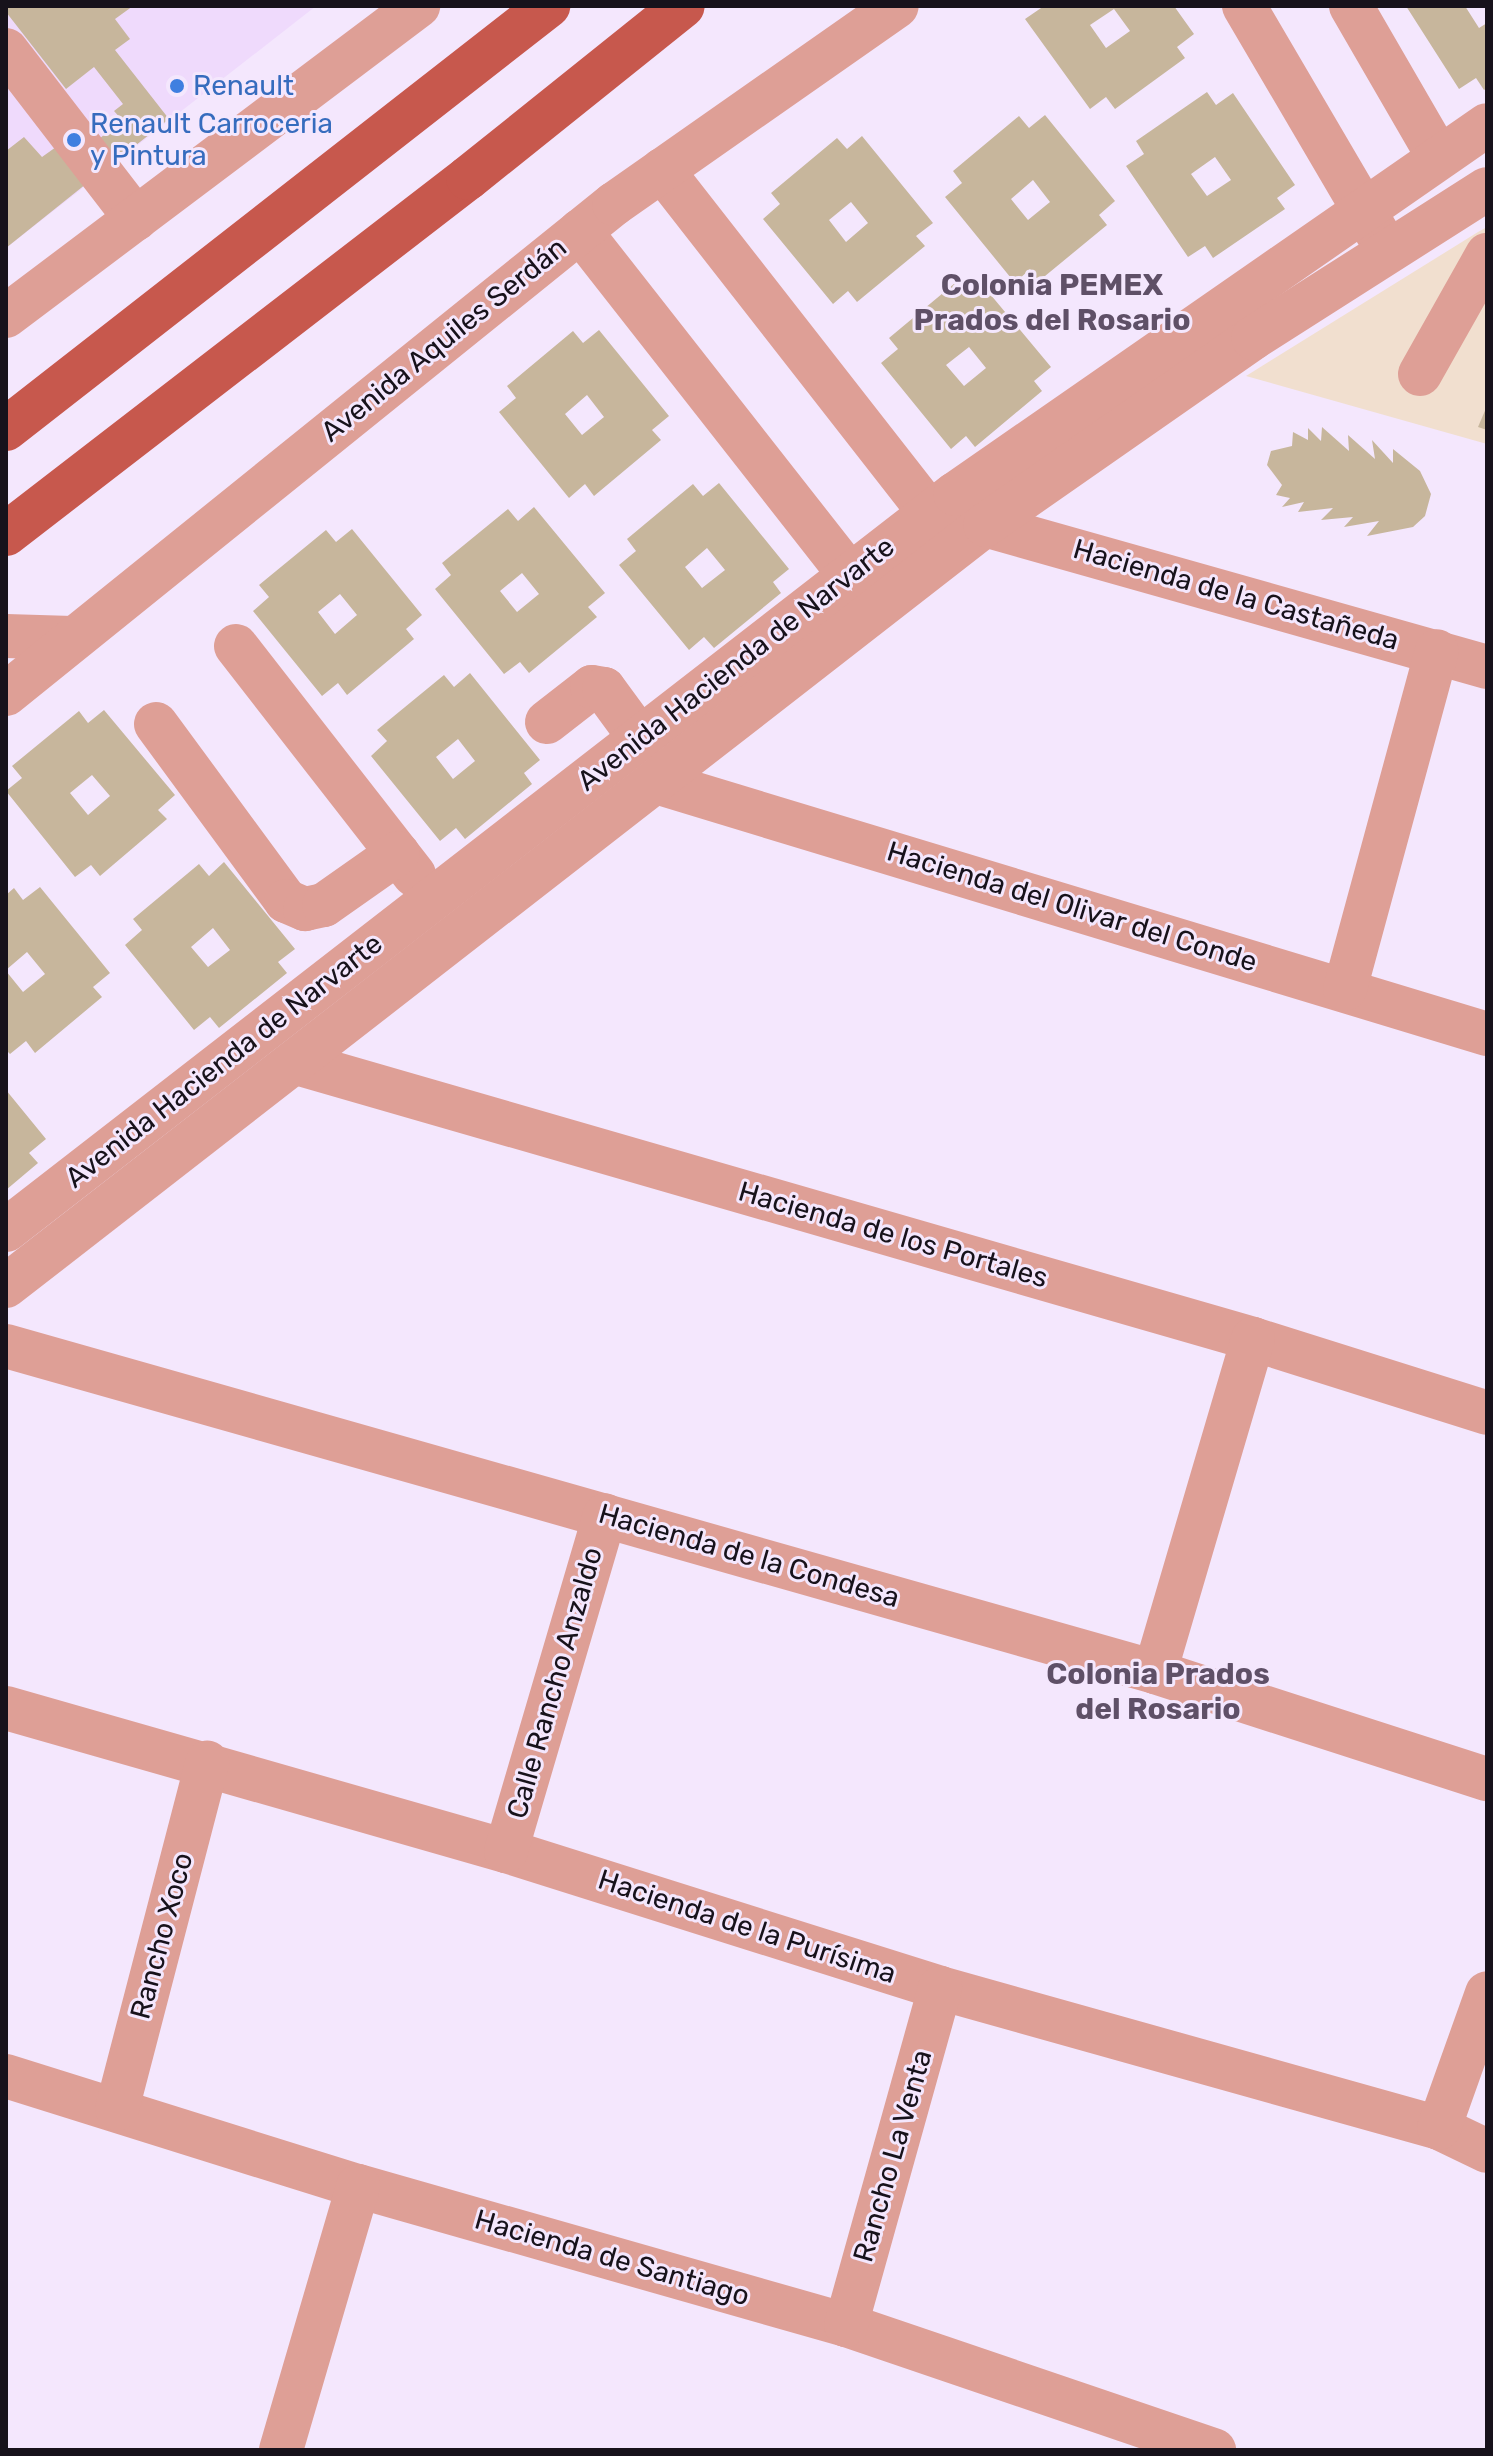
<!DOCTYPE html>
<html>
<head>
<meta charset="utf-8">
<style>
  body { margin:0 }
  #map { position:relative; width:1493px; height:2456px; overflow:hidden; background:#f4e7fd; font-family:Rubik,sans-serif }
  div>[style] { position:absolute }
  [style*='--x'] { left:calc(var(--x)*1px); top:calc(var(--y)*1px); width:calc(var(--w)*1px); rotate:calc(var(--a)*1deg) }
  .built>* { inset:0; background:#efdafc }
  .education>* { inset:0; background:#f1dfcf }
  .building>* { inset:0; background:#c7b69c }
  .minor>* { height:44px; margin:-22px; padding:0 22px; transform-origin:22px; border-radius:22px; background:#de9f96 }
  .major>* { height:44px; margin:-22px; padding:0 22px; transform-origin:22px; border-radius:22px; background:#c7584d }
  .dots>* { width:22px; height:22px; translate:-50% -50%; box-sizing:border-box; border:4px solid #f4e7fd; border-radius:50% }
  span { translate:-50% -50%; white-space:nowrap; text-align:center; line-height:1.15; -webkit-text-stroke:6px #f4e7fd; paint-order:stroke }
  .shop-label { font-size:28px; color:#366cbe }
  .left { translate:0 -50%; text-align:left }
  .street-label { font-size:28px; color:#17121b }
  .neighbourhood-label { font-size:30px; color:#5f5067; font-weight:700 }
  .frame { position:absolute; inset:0; border:8px solid #17121b; pointer-events:none }
</style>
</head>
<body>
<div id="map">
  <div class="built">
    <div style="clip-path:polygon(6px 6px,316px 6px,6px 248px)"></div>
  </div>
  <div class="education">
    <div style="clip-path:polygon(1487px 227px,1487px 444px,1246px 376px,1478px 232px)"></div>
  </div>
  <div class="building">
    <div style="clip-path:polygon(6px 6px,133px 6px,115px 19px,130px 39px,115px 50px,169px 119px,116px 161px,99px 139px,122px 120px,114px 111px,123px 104px,94px 67px,66px 89px,6px 12px)"></div>
    <div style="clip-path:polygon(evenodd,1044px 6px,1174px 6px,1194px 34px,1177px 47px,1185px 58px,1115px 109px,1106px 97px,1090px 109px,1025px 19px,1044px 6px,1114px 9px,1130px 31px,1106px 48px,1090px 25px,1114px 9px)"></div>
    <div style="clip-path:polygon(1406px 6px,1465px 6px,1479px 28px,1487px 23px,1487px 88px,1484px 90px,1476px 78px,1459px 89px)"></div>
    <div style="clip-path:polygon(evenodd,1207px 92px,1216px 105px,1233px 93px,1295px 185px,1277px 198px,1285px 209px,1213px 258px,1205px 246px,1188px 257px,1126px 166px,1144px 154px,1136px 141px,1207px 92px,1215px 157px,1231px 180px,1207px 196px,1191px 174px,1215px 157px)"></div>
    <div style="clip-path:polygon(evenodd,1045px 115px,1115px 201px,1099px 215px,1107px 225px,1039px 281px,1030px 269px,1015px 283px,945px 197px,962px 183px,953px 171px,1019px 116px,1029px 128px,1045px 115px,1033px 180px,1050px 202px,1028px 220px,1011px 199px,1033px 180px)"></div>
    <div style="clip-path:polygon(evenodd,862px 136px,933px 223px,916px 236px,925px 246px,857px 302px,848px 291px,833px 304px,763px 219px,780px 204px,771px 193px,837px 138px,847px 149px,862px 136px,851px 202px,868px 223px,846px 242px,829px 220px,851px 202px)"></div>
    <div style="clip-path:polygon(24px 137px,42px 157px,63px 142px,91px 180px,6px 248px,6px 151px)"></div>
    <div style="clip-path:polygon(evenodd,980px 282px,1051px 367px,1034px 381px,1042px 391px,975px 447px,966px 436px,951px 449px,881px 363px,898px 349px,889px 338px,955px 283px,965px 295px,980px 282px,969px 347px,986px 368px,964px 386px,946px 365px,969px 347px)"></div>
    <div style="clip-path:polygon(evenodd,599px 330px,669px 416px,652px 430px,661px 440px,594px 496px,585px 484px,569px 498px,499px 412px,516px 398px,507px 386px,573px 331px,583px 343px,599px 330px,587px 395px,604px 417px,582px 435px,565px 414px,587px 395px)"></div>
    <div style="clip-path:polygon(1487px 406px,1487px 430px,1478px 427px)"></div>
    <div style="clip-path:polygon(1322px 427px,1349px 451px,1348px 435px,1375px 459px,1372px 440px,1393px 463px,1393px 449px,1420px 471px,1431px 494px,1425px 516px,1413px 527px,1367px 536px,1379px 521px,1344px 527px,1353px 517px,1321px 520px,1333px 508px,1298px 512px,1304px 502px,1282px 507px,1290px 498px,1276px 495px,1282px 485px,1267px 465px,1271px 451px,1292px 446px,1293px 432px,1308px 440px,1308px 428px,1321px 441px)"></div>
    <div style="clip-path:polygon(evenodd,719px 483px,789px 569px,773px 582px,781px 593px,714px 648px,704px 637px,689px 650px,619px 565px,636px 551px,627px 539px,693px 484px,703px 496px,719px 483px,707px 548px,725px 570px,702px 588px,685px 567px,707px 548px)"></div>
    <div style="clip-path:polygon(evenodd,534px 507px,605px 593px,588px 607px,597px 617px,529px 673px,520px 662px,504px 674px,435px 589px,451px 575px,442px 563px,508px 509px,518px 521px,534px 507px,522px 573px,539px 594px,517px 612px,500px 591px,522px 573px)"></div>
    <div style="clip-path:polygon(evenodd,352px 529px,422px 615px,406px 629px,414px 639px,347px 695px,338px 683px,322px 696px,253px 611px,269px 597px,259px 585px,326px 530px,336px 542px,352px 529px,340px 594px,357px 615px,335px 634px,318px 612px,340px 594px)"></div>
    <div style="clip-path:polygon(evenodd,470px 673px,540px 760px,524px 773px,532px 784px,465px 839px,456px 828px,440px 841px,371px 756px,387px 741px,377px 730px,444px 675px,454px 687px,470px 673px,458px 739px,475px 761px,453px 779px,436px 757px,458px 739px)"></div>
    <div style="clip-path:polygon(evenodd,104px 710px,175px 795px,158px 810px,167px 819px,100px 876px,91px 865px,75px 877px,6px 791px,22px 778px,12px 766px,79px 711px,88px 723px,104px 710px,92px 775px,110px 796px,88px 815px,70px 793px,92px 775px)"></div>
    <div style="clip-path:polygon(evenodd,224px 862px,295px 949px,278px 962px,287px 973px,219px 1028px,210px 1017px,194px 1030px,125px 945px,142px 930px,133px 919px,199px 864px,209px 876px,224px 862px,213px 928px,230px 950px,208px 967px,191px 947px,213px 928px)"></div>
    <div style="clip-path:polygon(40px 887px,110px 973px,93px 987px,102px 997px,35px 1053px,26px 1041px,10px 1054px,6px 1050px,6px 971px,23px 992px,45px 974px,27px 952px,6px 970px,6px 895px,14px 888px,23px 900px)"></div>
    <div style="clip-path:polygon(6px 1090px,46px 1139px,29px 1153px,38px 1163px,6px 1190px)"></div>
  </div>
  <div class="minor">
    <div style="--x:1244;--y:6;--w:263;--a:59.6"></div>
    <div style="--x:1351;--y:6;--w:173;--a:59.9"></div>
    <div style="--x:6;--y:50;--w:213;--a:52.4"></div>
    <div style="--x:662;--y:170;--w:435;--a:52"></div>
    <div style="--x:580;--y:231;--w:437;--a:51.9"></div>
    <div style="--x:6;--y:316;--w:516;--a:-36.96"></div>
    <div style="--x:1420;--y:374;--w:137;--a:-60.6"></div>
    <div style="--x:985;--y:525;--w:522;--a:15.79"></div>
    <div style="--x:6;--y:636;--w:66;--a:1.7"></div>
    <div style="--x:236;--y:646;--w:290;--a:52.1"></div>
    <div style="--x:6;--y:694;--w:781;--a:-38.87"></div>
    <div style="--x:614;--y:204;--w:345;--a:-35"></div>
    <div style="--x:547;--y:722;--w:57;--a:-37.9"></div>
    <div style="--x:592;--y:687;--w:12;--a:9"></div>
    <div style="--x:604;--y:689;--w:61;--a:53.7"></div>
    <div style="--x:156;--y:724;--w:220;--a:53.7"></div>
    <div style="--x:286;--y:901;--w:21;--a:23"></div>
    <div style="--x:305;--y:909;--w:19;--a:-12"></div>
    <div style="--x:324;--y:905;--w:90;--a:-35.1"></div>
    <div style="--x:656;--y:782;--w:868;--a:16.87"></div>
    <div style="--x:1345;--y:989;--w:350;--a:-74.8"></div>
    <div style="--x:297;--y:1063;--w:995;--a:16.1"></div>
    <div style="--x:1253;--y:1339;--w:245;--a:17.5"></div>
    <div style="--x:6;--y:1230;--w:1201;--a:-37.8"></div>
    <div style="--x:955;--y:494;--w:647;--a:-34.75"></div>
    <div style="--x:6;--y:1286;--w:1240;--a:-37.86"></div>
    <div style="--x:985;--y:525;--w:327;--a:-34.9"></div>
    <div style="--x:1253;--y:338;--w:277;--a:-32.5"></div>
    <div style="--x:6;--y:1346;--w:1194;--a:15.84"></div>
    <div style="--x:1155;--y:1672;--w:349;--a:17.9"></div>
    <div style="--x:1155;--y:1672;--w:347;--a:-73.6"></div>
    <div style="--x:6;--y:1708;--w:520;--a:15.96"></div>
    <div style="--x:506;--y:1851;--w:455;--a:17.5"></div>
    <div style="--x:940;--y:1988;--w:518;--a:15.67"></div>
    <div style="--x:1439;--y:2128;--w:53;--a:25.6"></div>
    <div style="--x:506;--y:1851;--w:350;--a:-73.6"></div>
    <div style="--x:6;--y:2076;--w:369;--a:17.4"></div>
    <div style="--x:358;--y:2186;--w:507;--a:15.9"></div>
    <div style="--x:846;--y:2325;--w:389;--a:18.8"></div>
    <div style="--x:117;--y:2109;--w:358;--a:-75.4"></div>
    <div style="--x:1439;--y:2128;--w:143;--a:-70.4"></div>
    <div style="--x:846;--y:2325;--w:350;--a:-74.4"></div>
    <div style="--x:281;--y:2450;--w:275;--a:-73.7"></div>
  </div>
  <div class="major">
    <div style="--x:6;--y:429;--w:688;--a:-37.97"></div>
    <div style="--x:6;--y:534;--w:583;--a:-37.62"></div>
    <div style="--x:468;--y:178;--w:275;--a:-38.7"></div>
  </div>
  <div class="dots">
    <div style="left:177px;top:86px;background:#3f7fe0"></div>
    <div style="left:74px;top:140px;background:#3f7fe0"></div>
  </div>
  <div class="shop-label">
    <span class="left" style="left:193px;top:86px">Renault</span>
    <span class="left" style="left:90px;top:140px">Renault Carroceria<br>y Pintura</span>
  </div>
  <div class="street-label">
    <span style="left:444px;top:340px;rotate:-39deg">Avenida Aquiles Serdán</span>
    <span style="left:1236px;top:595px;rotate:16deg">Hacienda de la Castañeda</span>
    <span style="left:736px;top:664px;rotate:-38deg">Avenida Hacienda de Narvarte</span>
    <span style="left:1072px;top:907px;rotate:17deg">Hacienda del Olivar del Conde</span>
    <span style="left:224px;top:1061px;rotate:-38deg">Avenida Hacienda de Narvarte</span>
    <span style="left:893px;top:1235px;rotate:16deg">Hacienda de los Portales</span>
    <span style="left:749px;top:1556px;rotate:16deg">Hacienda de la Condesa</span>
    <span style="left:555px;top:1683px;rotate:-74deg">Calle Rancho Anzaldo</span>
    <span style="left:747px;top:1927px;rotate:18deg">Hacienda de la Purísima</span>
    <span style="left:162px;top:1936px;rotate:-75deg">Rancho Xoco</span>
    <span style="left:893px;top:2156px;rotate:-74deg">Rancho La Venta</span>
    <span style="left:612px;top:2258px;rotate:16deg">Hacienda de Santiago</span>
  </div>
  <div class="neighbourhood-label">
    <span style="left:1052px;top:302px">Colonia PEMEX<br>Prados del Rosario</span>
    <span style="left:1158px;top:1691px">Colonia Prados<br>del Rosario</span>
  </div>
  <div class="frame"></div>
</div>
</body>
</html>
